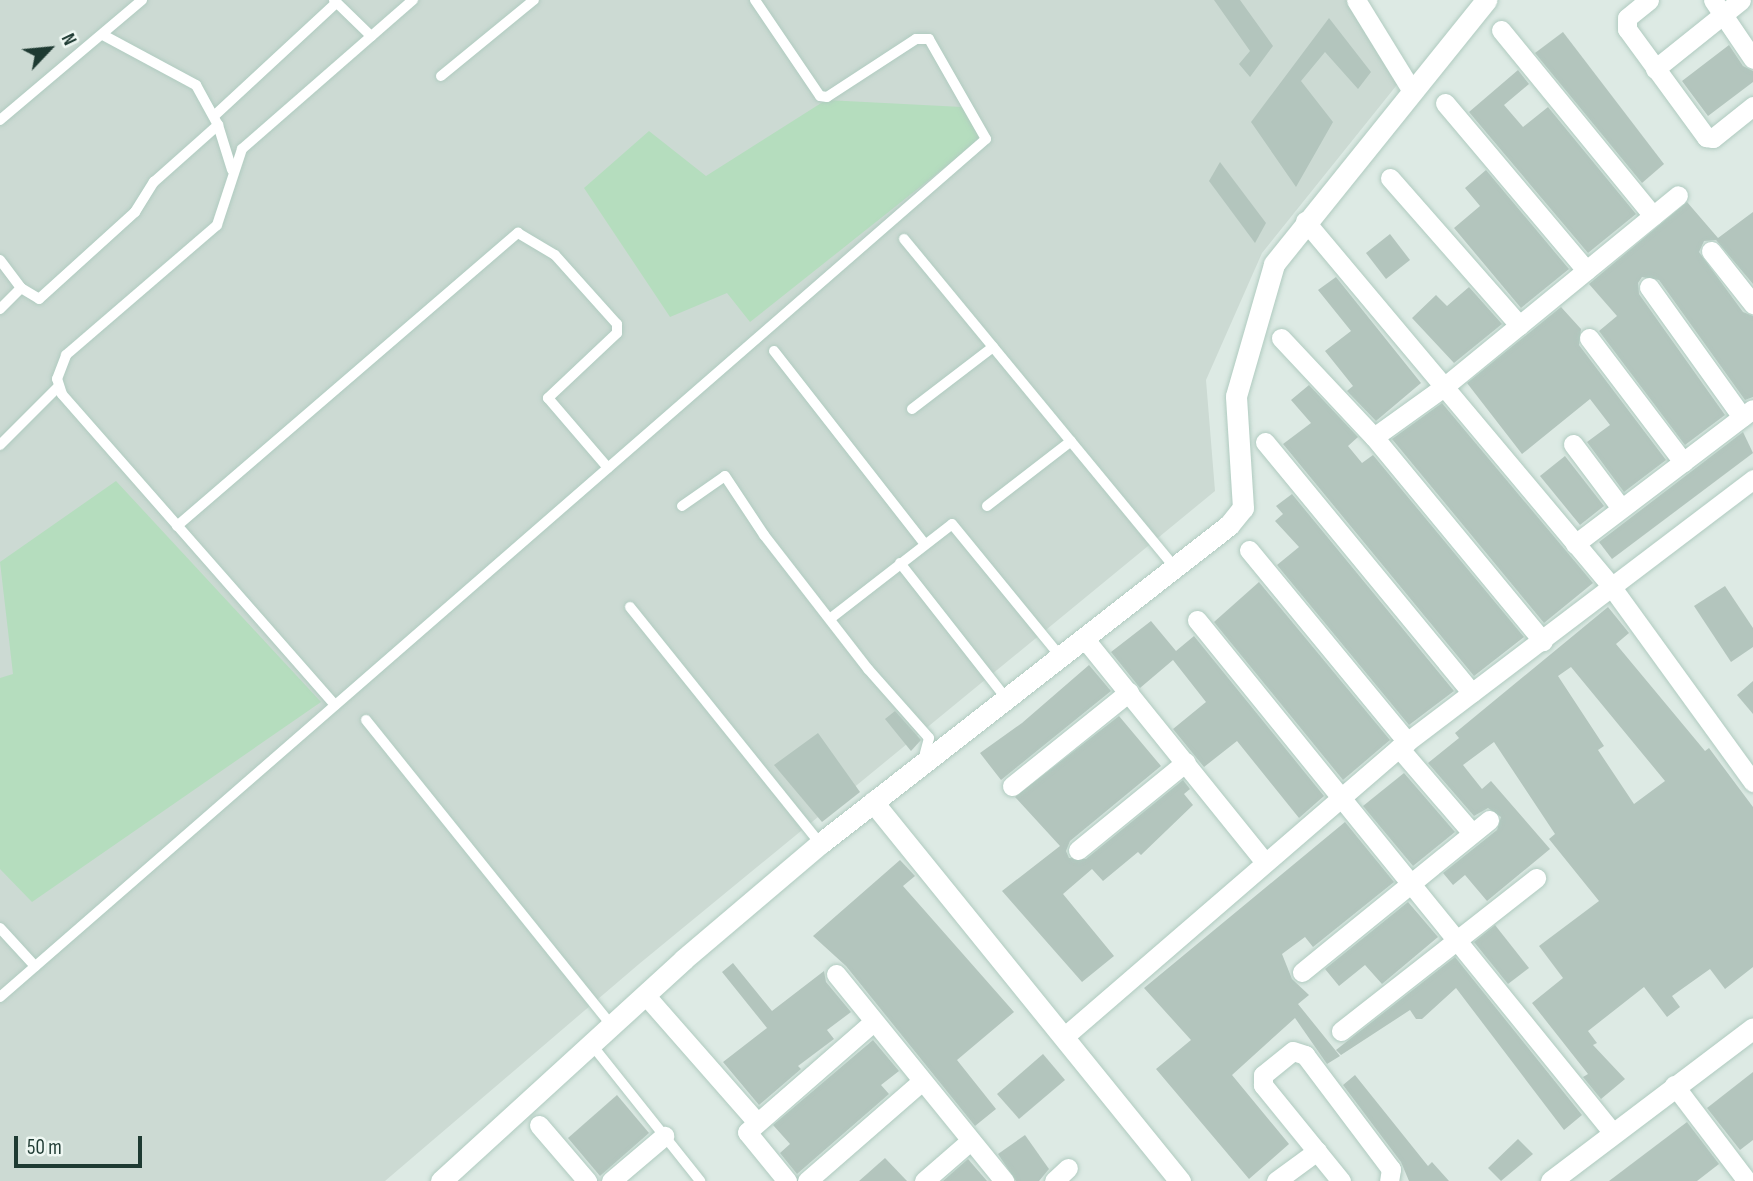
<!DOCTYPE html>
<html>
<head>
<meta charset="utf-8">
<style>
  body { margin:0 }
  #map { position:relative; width:1753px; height:1181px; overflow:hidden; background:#ddeae4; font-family:"Sofia Sans Condensed",sans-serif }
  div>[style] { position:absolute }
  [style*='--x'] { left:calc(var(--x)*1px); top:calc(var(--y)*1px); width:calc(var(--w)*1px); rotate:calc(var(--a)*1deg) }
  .built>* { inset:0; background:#ccdad3 }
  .green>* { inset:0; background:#b5ddbe }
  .building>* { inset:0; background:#b3c5bd }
  .roads { filter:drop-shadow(0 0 2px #b0cbc0) drop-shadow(0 0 2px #b0cbc0) }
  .lane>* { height:10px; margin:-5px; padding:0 5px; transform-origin:5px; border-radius:5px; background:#fff }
  .street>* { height:19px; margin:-9.5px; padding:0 9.5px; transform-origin:9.5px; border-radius:9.5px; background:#fff }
  .secondary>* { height:21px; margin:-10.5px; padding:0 10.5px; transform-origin:10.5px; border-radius:10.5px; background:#fff }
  span { translate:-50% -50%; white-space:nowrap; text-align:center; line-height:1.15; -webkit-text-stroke:5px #eef7f2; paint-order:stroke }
  .north { position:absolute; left:14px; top:14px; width:70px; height:70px; -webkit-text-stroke:5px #eef7f2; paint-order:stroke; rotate:64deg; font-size:19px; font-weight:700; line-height:28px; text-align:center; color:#1e3a32 }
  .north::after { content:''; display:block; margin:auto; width:24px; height:32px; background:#1e3a32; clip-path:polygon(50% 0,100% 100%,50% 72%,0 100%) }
  .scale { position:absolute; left:14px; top:1136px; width:128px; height:32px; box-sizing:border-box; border:4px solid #1e3a32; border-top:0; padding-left:9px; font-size:21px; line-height:24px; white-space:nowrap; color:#1e3a32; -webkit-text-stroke:5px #eef7f2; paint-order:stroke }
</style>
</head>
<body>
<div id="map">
  <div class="built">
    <div style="clip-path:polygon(0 0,1349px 0,1400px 81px,1262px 253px,1206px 380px,1215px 491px,639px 964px,385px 1181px,0 1181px)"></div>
  </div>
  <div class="green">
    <div style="clip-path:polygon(826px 100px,962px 107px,983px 137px,750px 322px,727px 293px,670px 317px,584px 188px,649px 131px,706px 176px)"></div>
    <div style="clip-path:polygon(116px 481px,321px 702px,32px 902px,0 869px,0 678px,13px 674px,0 562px)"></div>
  </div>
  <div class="building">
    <div style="clip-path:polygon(1214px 0,1240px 0,1273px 46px,1250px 77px,1239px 64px,1250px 51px)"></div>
    <div style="clip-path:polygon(1329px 18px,1371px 72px,1358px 89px,1325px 52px,1301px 81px,1333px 122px,1296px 187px,1251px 122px)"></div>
    <div style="clip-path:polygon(1563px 32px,1664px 164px,1642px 183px,1535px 53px)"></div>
    <div style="clip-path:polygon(1729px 45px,1743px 66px,1753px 71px,1753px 82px,1708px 116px,1682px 81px)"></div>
    <div style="clip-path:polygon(1518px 70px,1529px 84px,1504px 105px,1523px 127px,1548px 107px,1636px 214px,1588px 253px,1469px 112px)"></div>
    <div style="clip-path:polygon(1220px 162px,1266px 223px,1255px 243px,1209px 181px)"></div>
    <div style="clip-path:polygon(1486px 170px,1569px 269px,1521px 308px,1454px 228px,1480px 206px,1465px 188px)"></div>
    <div style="clip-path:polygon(1687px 202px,1718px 238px,1753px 212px,1753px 284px,1716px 240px,1704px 241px,1699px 252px,1743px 312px,1753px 316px,1753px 397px,1745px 400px,1659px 280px,1642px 277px,1638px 283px,1639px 294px,1725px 415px,1685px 445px,1599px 331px,1617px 316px,1589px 284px)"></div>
    <div style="clip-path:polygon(1390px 234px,1410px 260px,1386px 279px,1366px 253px)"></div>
    <div style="clip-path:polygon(1336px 277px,1421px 383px,1376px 421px,1347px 391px,1353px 386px,1325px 351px,1351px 331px,1318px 290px)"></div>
    <div style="clip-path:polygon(1469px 287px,1502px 324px,1454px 363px,1412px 318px,1436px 295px,1447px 306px)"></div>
    <div style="clip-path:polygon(1561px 307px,1581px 329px,1579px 345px,1666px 460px,1624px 492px,1587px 442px,1610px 425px,1590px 399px,1522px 454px,1467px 383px)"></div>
    <div style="clip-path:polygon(1309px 385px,1358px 437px,1348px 446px,1362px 463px,1373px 455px,1524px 637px,1474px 676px,1283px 444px,1311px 423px,1291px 400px)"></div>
    <div style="clip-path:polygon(1442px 403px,1593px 583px,1544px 623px,1392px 439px)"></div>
    <div style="clip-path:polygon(1743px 432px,1753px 453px,1612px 559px,1599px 542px)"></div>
    <div style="clip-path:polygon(1565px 456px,1604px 506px,1580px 525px,1540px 476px)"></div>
    <div style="clip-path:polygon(1292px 494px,1454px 691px,1409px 725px,1277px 565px,1299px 547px,1275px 521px,1283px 514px,1276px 506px)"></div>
    <div style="clip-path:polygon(1259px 582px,1390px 740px,1343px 780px,1214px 622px)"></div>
    <div style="clip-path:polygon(1725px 586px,1753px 628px,1753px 647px,1731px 662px,1694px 606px)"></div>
    <div style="clip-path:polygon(evenodd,1608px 607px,1629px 633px,1616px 644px,1705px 751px,1709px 748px,1753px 807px,1753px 967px,1725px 989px,1710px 969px,1672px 996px,1680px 1007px,1667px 1017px,1644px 987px,1588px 1031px,1597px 1043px,1593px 1045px,1625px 1079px,1601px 1099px,1583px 1077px,1588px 1074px,1532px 1003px,1563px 978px,1539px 946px,1599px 901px,1549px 839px,1555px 834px,1494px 742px,1463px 765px,1482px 789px,1491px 781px,1550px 849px,1487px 901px,1465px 875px,1453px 885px,1443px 873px,1497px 830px,1501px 817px,1488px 808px,1474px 816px,1428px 763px,1459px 738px,1455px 733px,1608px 607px,1571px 667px,1665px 781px,1634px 804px,1598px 750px,1604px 746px,1558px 676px,1571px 667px)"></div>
    <div style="clip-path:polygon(1151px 621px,1176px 651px,1194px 636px,1324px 796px,1299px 818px,1237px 741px,1204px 767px,1173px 729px,1206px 702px,1173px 660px,1140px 688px,1111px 652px)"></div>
    <div style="clip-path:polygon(1089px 665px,1111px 691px,1001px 780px,980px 753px,1022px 723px)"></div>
    <div style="clip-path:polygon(1753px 681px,1753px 714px,1737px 695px)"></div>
    <div style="clip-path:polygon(895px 711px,921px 740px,911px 751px,885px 719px)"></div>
    <div style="clip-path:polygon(1119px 716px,1161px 766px,1070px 841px,1066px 851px,1069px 858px,1086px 859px,1183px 780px,1190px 789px,1184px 794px,1193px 805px,1141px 855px,1138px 852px,1103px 881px,1092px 869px,1063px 894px,1114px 956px,1082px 982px,1002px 891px,1060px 846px,1015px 797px)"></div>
    <div style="clip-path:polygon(818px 733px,860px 792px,822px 822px,774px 765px)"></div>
    <div style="clip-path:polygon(1404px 773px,1455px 832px,1413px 866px,1363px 806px)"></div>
    <div style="clip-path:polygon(1345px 822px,1394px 882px,1313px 947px,1305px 937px,1282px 954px,1292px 979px,1309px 995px,1298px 1004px,1340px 1056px,1327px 1064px,1295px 1018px,1232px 1075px,1289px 1144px,1249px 1179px,1156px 1069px,1191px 1040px,1144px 988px)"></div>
    <div style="clip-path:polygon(900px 860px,915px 876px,903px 886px,1014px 1012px,957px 1060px,996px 1109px,975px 1126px,846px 966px,813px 936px)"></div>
    <div style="clip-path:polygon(1408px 902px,1438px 937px,1382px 984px,1365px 965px,1339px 986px,1325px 969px)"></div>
    <div style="clip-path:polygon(1495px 925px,1529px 968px,1508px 984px,1474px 942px)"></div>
    <div style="clip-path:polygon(1455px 957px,1582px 1115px,1564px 1130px,1456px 988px,1422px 1019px,1416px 1019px,1410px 1010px,1341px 1055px,1336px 1050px)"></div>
    <div style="clip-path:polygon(733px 963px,772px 1011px,824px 971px,826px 982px,851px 1012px,827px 1030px,834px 1039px,798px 1066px,801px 1069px,759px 1105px,723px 1062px,767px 1028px,722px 972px)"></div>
    <div style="clip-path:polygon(873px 1040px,899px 1071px,881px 1085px,889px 1094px,797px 1174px,780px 1153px,790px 1144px,773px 1125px)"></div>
    <div style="clip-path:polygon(1043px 1054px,1065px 1080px,1019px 1119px,997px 1094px)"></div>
    <div style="clip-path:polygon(1753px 1072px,1753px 1140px,1740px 1150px,1707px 1108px)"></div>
    <div style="clip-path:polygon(1355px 1075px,1428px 1166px,1432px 1162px,1449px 1181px,1409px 1181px,1401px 1162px,1343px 1085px)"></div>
    <div style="clip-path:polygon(617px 1095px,649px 1133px,600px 1176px,568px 1138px)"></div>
    <div style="clip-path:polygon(1687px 1122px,1719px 1164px,1697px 1181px,1609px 1181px)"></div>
    <div style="clip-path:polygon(1025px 1135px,1049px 1169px,1039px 1181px,1016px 1181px,998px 1154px)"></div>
    <div style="clip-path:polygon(1518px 1139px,1533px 1154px,1501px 1181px,1488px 1168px)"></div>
    <div style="clip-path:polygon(885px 1158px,907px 1181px,859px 1181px)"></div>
    <div style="clip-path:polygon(968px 1159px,987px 1181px,943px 1181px)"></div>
  </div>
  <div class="roads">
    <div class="lane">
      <div style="--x:334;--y:0;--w:52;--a:44.2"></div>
      <div style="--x:103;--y:35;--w:106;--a:28.3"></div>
      <div style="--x:196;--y:85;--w:46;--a:61.2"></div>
      <div style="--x:218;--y:125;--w:47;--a:72.7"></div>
      <div style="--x:441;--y:76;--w:120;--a:-39.3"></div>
      <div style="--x:214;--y:116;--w:166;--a:-42.8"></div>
      <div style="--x:0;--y:120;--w:186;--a:-40.2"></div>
      <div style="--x:904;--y:239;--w:425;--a:50.5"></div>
      <div style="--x:0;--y:260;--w:35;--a:53"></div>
      <div style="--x:21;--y:288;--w:30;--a:135"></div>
      <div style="--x:21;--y:288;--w:21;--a:31"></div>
      <div style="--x:39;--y:299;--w:130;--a:-42.2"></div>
      <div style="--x:135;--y:212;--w:36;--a:-58"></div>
      <div style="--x:154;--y:182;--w:86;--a:-41.7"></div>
      <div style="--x:774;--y:351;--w:244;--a:52"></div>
      <div style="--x:912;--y:409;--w:102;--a:-37.4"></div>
      <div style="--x:0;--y:445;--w:83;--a:-45"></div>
      <div style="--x:682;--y:506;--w:52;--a:-34.9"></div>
      <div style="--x:725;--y:476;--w:71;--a:56.5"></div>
      <div style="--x:764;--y:535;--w:170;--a:52.2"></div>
      <div style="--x:868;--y:669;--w:92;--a:48.5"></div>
      <div style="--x:929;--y:738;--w:16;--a:105"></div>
      <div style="--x:987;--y:506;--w:106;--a:-37.7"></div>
      <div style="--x:177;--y:526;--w:450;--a:-40.7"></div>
      <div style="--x:518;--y:233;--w:43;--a:30.7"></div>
      <div style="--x:555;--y:255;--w:93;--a:48.1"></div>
      <div style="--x:617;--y:324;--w:9;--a:90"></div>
      <div style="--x:617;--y:333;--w:95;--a:136.7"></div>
      <div style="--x:548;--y:398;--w:92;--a:49.4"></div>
      <div style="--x:900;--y:563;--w:170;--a:51.9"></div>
      <div style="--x:630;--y:607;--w:303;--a:51.2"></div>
      <div style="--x:831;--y:618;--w:153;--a:-37.8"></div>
      <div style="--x:952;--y:524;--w:171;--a:50.7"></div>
      <div style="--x:335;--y:705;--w:414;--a:-131.3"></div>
      <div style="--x:62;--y:394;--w:16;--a:-108"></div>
      <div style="--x:57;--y:379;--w:26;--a:-69"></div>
      <div style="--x:66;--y:355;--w:199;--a:-40.7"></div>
      <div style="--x:217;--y:225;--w:80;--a:-71.8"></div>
      <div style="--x:242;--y:149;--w:227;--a:-41.1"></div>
      <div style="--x:366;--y:720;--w:391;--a:51.2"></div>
      <div style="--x:0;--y:928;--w:52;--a:47.4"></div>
      <div style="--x:0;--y:997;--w:1307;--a:-41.03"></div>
      <div style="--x:986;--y:139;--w:115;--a:-119.7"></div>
      <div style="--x:929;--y:39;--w:13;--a:180"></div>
      <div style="--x:916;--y:39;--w:106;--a:146.9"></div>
      <div style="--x:827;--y:97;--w:7;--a:-172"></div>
      <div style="--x:820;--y:96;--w:116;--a:-124.1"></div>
      <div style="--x:592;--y:1045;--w:174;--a:51.5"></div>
    </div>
    <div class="street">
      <div style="--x:1356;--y:0;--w:107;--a:58.4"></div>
      <div style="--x:1649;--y:0;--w:28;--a:141"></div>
      <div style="--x:1627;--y:18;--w:11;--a:90"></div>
      <div style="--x:1627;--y:29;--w:134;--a:53.8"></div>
      <div style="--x:1706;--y:137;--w:7;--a:8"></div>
      <div style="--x:1713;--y:138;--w:51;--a:-38.7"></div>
      <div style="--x:1713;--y:0;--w:71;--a:55.9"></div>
      <div style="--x:1501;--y:30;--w:240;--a:50.7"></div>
      <div style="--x:1655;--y:69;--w:110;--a:-38.7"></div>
      <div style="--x:1445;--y:103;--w:219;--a:49.8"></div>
      <div style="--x:1390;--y:178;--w:196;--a:48.7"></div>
      <div style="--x:1305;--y:221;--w:476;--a:50"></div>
      <div style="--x:1611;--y:586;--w:242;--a:54.1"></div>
      <div style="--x:1711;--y:251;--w:68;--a:51.6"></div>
      <div style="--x:1649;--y:287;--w:160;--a:54.4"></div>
      <div style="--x:1281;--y:338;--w:136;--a:46.8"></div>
      <div style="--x:1374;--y:437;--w:265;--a:50.4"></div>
      <div style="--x:1589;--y:338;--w:156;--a:52.8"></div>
      <div style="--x:1374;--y:437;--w:87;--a:-35.7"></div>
      <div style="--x:1445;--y:386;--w:301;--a:-39.3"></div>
      <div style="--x:1265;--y:442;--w:325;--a:50.5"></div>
      <div style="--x:1573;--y:444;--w:80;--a:53.1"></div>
      <div style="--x:1575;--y:544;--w:223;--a:-37.2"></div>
      <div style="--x:1249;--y:550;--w:249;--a:50.5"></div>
      <div style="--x:1197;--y:620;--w:660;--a:50.96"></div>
      <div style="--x:1084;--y:638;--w:287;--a:51.1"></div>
      <div style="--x:1399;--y:748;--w:112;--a:49.3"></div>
      <div style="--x:1012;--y:786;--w:150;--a:-38.8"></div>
      <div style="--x:1078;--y:850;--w:139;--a:-39.2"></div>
      <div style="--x:1302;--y:972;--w:241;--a:-39.1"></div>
      <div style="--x:836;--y:974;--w:267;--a:50.9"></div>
      <div style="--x:647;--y:997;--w:167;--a:48.7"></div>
      <div style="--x:1341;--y:1031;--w:248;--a:-38.1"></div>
      <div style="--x:1065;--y:1036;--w:441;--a:-40.8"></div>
      <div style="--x:1399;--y:748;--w:445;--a:-37.2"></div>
      <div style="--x:1674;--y:1085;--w:121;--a:52.8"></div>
      <div style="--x:539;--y:1125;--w:74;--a:49.4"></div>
      <div style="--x:611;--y:1181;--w:70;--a:-40.3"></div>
      <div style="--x:787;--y:1181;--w:63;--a:-129.2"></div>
      <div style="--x:747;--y:1132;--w:166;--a:-41.1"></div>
      <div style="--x:807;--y:1181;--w:151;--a:-41"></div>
      <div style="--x:924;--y:1181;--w:61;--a:-41"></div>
      <div style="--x:1054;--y:1181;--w:19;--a:-43"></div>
      <div style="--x:1276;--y:1181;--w:51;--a:-36.2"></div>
      <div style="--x:1341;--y:1181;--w:124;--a:-129.1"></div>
      <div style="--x:1263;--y:1085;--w:10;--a:-90"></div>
      <div style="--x:1263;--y:1075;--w:38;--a:-39"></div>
      <div style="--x:1293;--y:1051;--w:13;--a:18"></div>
      <div style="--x:1305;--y:1055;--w:143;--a:53"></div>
      <div style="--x:1391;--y:1169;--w:12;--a:99"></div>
    </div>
    <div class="secondary">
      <div style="--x:873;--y:802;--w:488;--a:51"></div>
      <div style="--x:441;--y:1181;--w:329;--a:-42.4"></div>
      <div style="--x:684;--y:959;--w:180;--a:-40.3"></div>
      <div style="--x:821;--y:843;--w:517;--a:-37.93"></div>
      <div style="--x:1229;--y:525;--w:22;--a:-51"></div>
      <div style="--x:1243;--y:508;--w:112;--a:-93.6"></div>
      <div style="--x:1236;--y:396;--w:137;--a:-73.9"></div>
      <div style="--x:1274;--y:264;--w:339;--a:-51.2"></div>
      <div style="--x:1551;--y:1181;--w:253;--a:-37.1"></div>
    </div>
  </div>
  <div class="north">N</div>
  <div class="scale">50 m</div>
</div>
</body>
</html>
